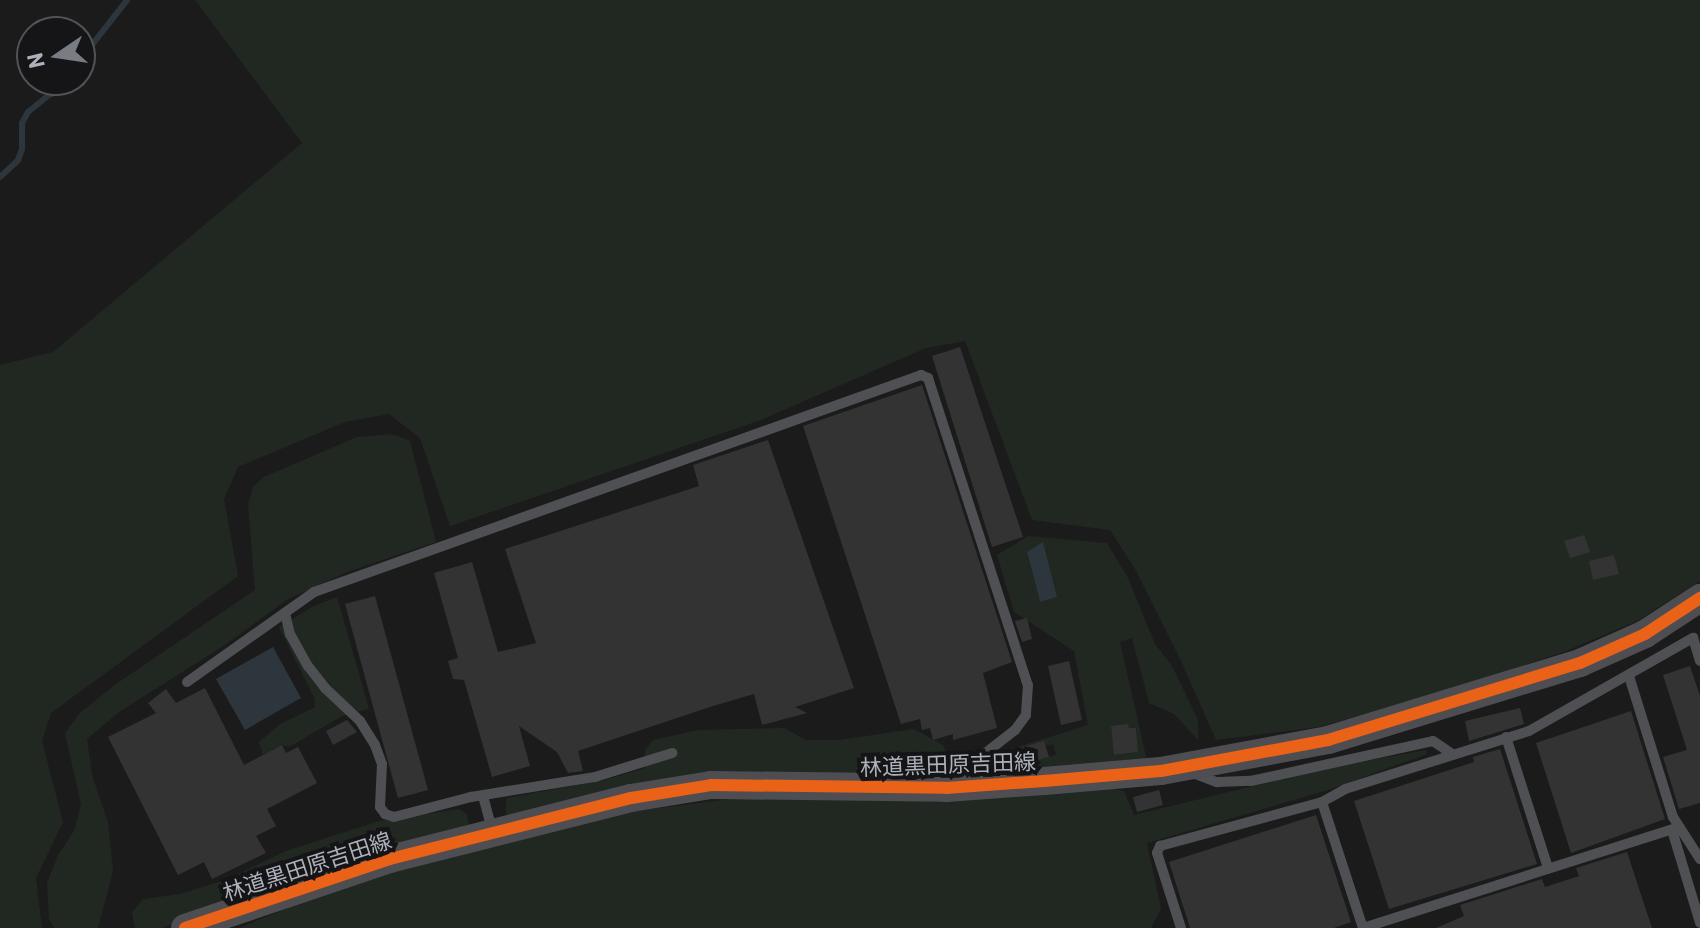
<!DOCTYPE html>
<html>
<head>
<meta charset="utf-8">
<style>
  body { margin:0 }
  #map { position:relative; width:1700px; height:928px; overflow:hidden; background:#1b1b1b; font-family:Barlow,"Noto Sans JP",sans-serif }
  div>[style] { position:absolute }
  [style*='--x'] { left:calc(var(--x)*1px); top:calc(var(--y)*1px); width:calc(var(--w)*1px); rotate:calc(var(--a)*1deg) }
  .green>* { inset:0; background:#212822 }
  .water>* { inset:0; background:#2e363d }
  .stream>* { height:6px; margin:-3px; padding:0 3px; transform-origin:3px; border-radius:3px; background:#2e363d }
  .building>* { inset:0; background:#333 }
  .lane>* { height:10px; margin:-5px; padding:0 5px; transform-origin:5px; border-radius:5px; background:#4f5054 }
  .secondary>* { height:28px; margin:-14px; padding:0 14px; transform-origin:14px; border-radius:14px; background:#4e4e52 }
  .cycleway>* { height:12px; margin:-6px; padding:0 6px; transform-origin:6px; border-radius:6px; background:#ea6118 }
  span { translate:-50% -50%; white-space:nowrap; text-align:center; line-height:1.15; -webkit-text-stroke:8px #151517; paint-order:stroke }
  .street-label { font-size:22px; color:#adb1bb }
  .north { position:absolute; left:16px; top:16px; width:80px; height:80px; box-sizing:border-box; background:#151517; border:2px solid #525359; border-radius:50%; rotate:257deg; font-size:22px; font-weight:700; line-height:32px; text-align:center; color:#adb1bb }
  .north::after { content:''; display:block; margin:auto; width:28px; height:36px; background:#7a7c83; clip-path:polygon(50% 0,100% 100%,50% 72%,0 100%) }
</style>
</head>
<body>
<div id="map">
  <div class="green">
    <div style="clip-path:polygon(195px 0,1700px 0,1700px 581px,1637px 621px,1566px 651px,1454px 689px,1319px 727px,1216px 740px,1181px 661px,1135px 569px,1110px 530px,1032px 520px,965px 341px,926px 348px,761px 420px,450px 526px,420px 438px,389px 414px,345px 422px,238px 467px,224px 499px,238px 576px,51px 713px,42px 741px,63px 822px,36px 878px,42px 928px,0 928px,0 365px,53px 352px,302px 143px)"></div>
    <div style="clip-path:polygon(392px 434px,410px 441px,436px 542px,347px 572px,288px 599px,225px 645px,119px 712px,87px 739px,92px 775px,108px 822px,113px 871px,98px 928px,54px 928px,49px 919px,47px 883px,58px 855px,74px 831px,81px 805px,65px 733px,80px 713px,113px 686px,255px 590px,248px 504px,253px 487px,264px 477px,357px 437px)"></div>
    <div style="clip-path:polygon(evenodd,1028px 536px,1107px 543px,1127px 576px,1155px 644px,1172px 666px,1198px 720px,1198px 740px,1174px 714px,1149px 703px,1132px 638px,1120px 642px,1147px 761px,984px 774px,985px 765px,995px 754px,1088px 725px,1074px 651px,1014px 612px,997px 555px,1028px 536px,1043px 543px,1057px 597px,1040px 602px,1027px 553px,1043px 543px,1028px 536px,1128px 724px,1129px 728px,1136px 728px,1138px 752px,1115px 755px,1111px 727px,1128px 724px,1028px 536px,1038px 743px,1039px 747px,1053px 744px,1056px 755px,1030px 761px,1026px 746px,1038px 743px)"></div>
    <div style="clip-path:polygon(337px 597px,369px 709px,342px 716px,289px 747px,282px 745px,263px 755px,259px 742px,280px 724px,315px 707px,314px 697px,279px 627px,314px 606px)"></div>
    <div style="clip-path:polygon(784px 728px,806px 740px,839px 740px,914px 729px,943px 745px,948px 758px,934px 780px,715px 780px,511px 823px,506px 813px,506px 798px,605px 780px,645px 768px,645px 750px,653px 740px,698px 730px)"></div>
    <div style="clip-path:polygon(1426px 750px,1427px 754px,1328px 790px,1147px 843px,1161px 909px,1151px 928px,239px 928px,341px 886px,627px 812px,723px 800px,1110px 788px,1124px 791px,1134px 815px,1327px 768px)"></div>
    <div style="clip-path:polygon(459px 809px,467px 814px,469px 830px,256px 895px,162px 928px,135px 928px,132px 912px,143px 899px,180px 894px,225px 880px,286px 851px,379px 821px)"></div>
  </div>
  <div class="water">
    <div style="clip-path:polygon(1043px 542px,1057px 597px,1040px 602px,1027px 552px)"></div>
    <div style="clip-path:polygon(273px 647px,301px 698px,245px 730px,216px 679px)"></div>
  </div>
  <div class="stream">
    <div style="--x:0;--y:177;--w:25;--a:-43"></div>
    <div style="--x:18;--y:160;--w:12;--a:-70"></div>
    <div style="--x:22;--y:149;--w:26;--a:-90"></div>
    <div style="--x:22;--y:123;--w:13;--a:-61"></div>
    <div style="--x:28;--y:112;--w:27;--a:-39"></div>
    <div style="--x:49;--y:95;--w:35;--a:-20"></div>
    <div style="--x:82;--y:83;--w:34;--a:-80"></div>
    <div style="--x:88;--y:50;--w:63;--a:-52"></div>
  </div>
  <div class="building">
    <div style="clip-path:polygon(960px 347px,1023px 537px,992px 547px,932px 356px)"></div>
    <div style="clip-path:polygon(922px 385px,1012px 662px,983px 673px,997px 728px,953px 740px,953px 734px,933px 740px,930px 728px,922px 730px,920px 719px,901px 724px,803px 426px)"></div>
    <div style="clip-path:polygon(768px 440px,854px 688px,795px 707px,807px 713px,762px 725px,754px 694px,713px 706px,578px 751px,583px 771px,568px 773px,557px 752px,519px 726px,530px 766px,492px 777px,464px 680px,453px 679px,448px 661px,458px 658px,434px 573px,472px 562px,498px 652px,536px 643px,505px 549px,699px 486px,693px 465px)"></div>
    <div style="clip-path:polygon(1584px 535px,1590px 552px,1570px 558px,1564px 541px)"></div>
    <div style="clip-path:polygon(1614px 555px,1619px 574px,1593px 580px,1589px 561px)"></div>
    <div style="clip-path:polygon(375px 596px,428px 790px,398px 798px,345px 604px)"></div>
    <div style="clip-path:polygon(1027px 618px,1032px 639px,1022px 642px,1015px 621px)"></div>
    <div style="clip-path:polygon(1069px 661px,1082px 720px,1061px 725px,1048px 666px)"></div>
    <div style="clip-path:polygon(1690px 666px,1700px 696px,1700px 803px,1679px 809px,1663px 757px,1687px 750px,1663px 675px)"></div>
    <div style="clip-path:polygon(205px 688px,244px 765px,282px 745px,286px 753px,298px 747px,317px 783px,267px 809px,276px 826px,256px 836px,266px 853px,212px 879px,204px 862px,178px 875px,108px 737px,156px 713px,148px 703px,166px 689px,176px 703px)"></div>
    <div style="clip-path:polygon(1520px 708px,1524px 724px,1469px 741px,1465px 721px)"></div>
    <div style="clip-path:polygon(1631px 711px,1665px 819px,1571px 853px,1536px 743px)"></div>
    <div style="clip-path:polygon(347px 720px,357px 732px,333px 745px,326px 731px)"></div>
    <div style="clip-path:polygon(1128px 724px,1129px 728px,1136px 728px,1138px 752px,1114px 755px,1111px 726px)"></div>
    <div style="clip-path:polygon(1044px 741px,1049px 757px,1030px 762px,1026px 746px)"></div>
    <div style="clip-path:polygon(1500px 749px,1537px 864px,1389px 909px,1354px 801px,1474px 762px,1473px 757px)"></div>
    <div style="clip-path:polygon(1159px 790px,1163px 805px,1137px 812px,1133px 797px)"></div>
    <div style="clip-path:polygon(1316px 815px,1351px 922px,1334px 928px,1190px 928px,1169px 862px)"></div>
    <div style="clip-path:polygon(1627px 852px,1652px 928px,1436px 928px,1464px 916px,1460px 905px,1542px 879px,1545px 887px,1579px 876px,1576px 868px)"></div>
  </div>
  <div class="lane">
    <div style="--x:285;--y:613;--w:22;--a:77"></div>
    <div style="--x:290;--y:634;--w:37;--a:61"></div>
    <div style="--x:308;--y:666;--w:28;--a:52"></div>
    <div style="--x:325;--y:688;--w:48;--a:43.3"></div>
    <div style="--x:360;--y:721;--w:28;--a:58"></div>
    <div style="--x:375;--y:745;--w:20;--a:70"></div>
    <div style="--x:382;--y:764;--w:43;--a:92.7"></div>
    <div style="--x:380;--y:807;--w:9;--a:54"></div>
    <div style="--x:385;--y:814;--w:9;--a:18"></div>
    <div style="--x:394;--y:817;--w:80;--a:-14.6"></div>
    <div style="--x:471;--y:797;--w:126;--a:-9.2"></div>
    <div style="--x:595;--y:777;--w:81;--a:-17.3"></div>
    <div style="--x:1629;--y:676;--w:148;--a:72.7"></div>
    <div style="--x:1673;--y:817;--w:50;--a:57.3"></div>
    <div style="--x:187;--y:682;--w:156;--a:-35.3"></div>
    <div style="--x:314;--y:592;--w:645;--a:-19.67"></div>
    <div style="--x:921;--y:375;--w:8;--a:23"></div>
    <div style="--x:928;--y:378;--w:323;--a:72"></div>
    <div style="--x:1028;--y:685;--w:30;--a:94"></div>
    <div style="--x:1026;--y:715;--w:19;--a:126"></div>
    <div style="--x:1015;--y:730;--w:52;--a:142"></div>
    <div style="--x:974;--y:762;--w:14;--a:129"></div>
    <div style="--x:965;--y:773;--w:12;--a:95"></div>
    <div style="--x:1506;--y:737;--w:138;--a:72.2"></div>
    <div style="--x:1193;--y:773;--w:26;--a:21"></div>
    <div style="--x:1217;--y:782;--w:34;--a:-2"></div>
    <div style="--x:1251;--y:781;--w:186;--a:-12.4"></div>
    <div style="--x:1433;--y:741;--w:23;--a:34"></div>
    <div style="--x:483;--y:796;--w:35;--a:75"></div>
    <div style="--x:1322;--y:802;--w:133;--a:72"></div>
    <div style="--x:1672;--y:830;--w:97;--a:73.2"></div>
    <div style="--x:1181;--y:928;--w:79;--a:-107.7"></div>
    <div style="--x:1157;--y:853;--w:8;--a:-67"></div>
    <div style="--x:1160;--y:846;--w:168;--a:-15.2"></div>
    <div style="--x:1322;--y:802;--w:26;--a:-29"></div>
    <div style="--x:1345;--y:789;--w:193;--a:-17.5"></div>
    <div style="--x:1529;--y:731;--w:189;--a:-29.6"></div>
    <div style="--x:1693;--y:638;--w:24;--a:73"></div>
    <div style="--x:1363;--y:928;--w:332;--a:-17.7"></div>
  </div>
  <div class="secondary">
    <div style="--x:185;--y:928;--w:216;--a:-18.6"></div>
    <div style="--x:390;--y:859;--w:249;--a:-14.2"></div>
    <div style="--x:631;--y:798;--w:81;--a:-9.2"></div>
    <div style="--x:711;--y:785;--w:235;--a:0.7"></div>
    <div style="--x:946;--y:788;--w:98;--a:-4.1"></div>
    <div style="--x:1044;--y:781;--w:117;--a:-4.9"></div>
    <div style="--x:1161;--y:771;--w:170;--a:-10.5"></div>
    <div style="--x:1328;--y:740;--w:264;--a:-17"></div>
    <div style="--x:1580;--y:663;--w:71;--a:-24"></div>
    <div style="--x:1645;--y:634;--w:66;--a:-33.2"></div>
  </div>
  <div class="cycleway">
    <div style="--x:185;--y:928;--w:216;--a:-18.6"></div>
    <div style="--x:390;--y:859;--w:249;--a:-14.2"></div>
    <div style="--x:631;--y:798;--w:81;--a:-9.2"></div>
    <div style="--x:711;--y:785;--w:235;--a:0.7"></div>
    <div style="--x:946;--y:788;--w:98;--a:-4.1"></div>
    <div style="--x:1044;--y:781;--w:117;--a:-4.9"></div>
    <div style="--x:1161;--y:771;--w:170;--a:-10.5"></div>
    <div style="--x:1328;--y:740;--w:264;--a:-17"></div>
    <div style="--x:1580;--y:663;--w:71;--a:-24"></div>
    <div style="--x:1645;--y:634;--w:66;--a:-33.2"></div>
  </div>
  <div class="street-label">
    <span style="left:948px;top:764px;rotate:-2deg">林道黒田原吉田線</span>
    <span style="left:307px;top:866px;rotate:-18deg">林道黒田原吉田線</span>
  </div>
  <div class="north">N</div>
</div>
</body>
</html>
